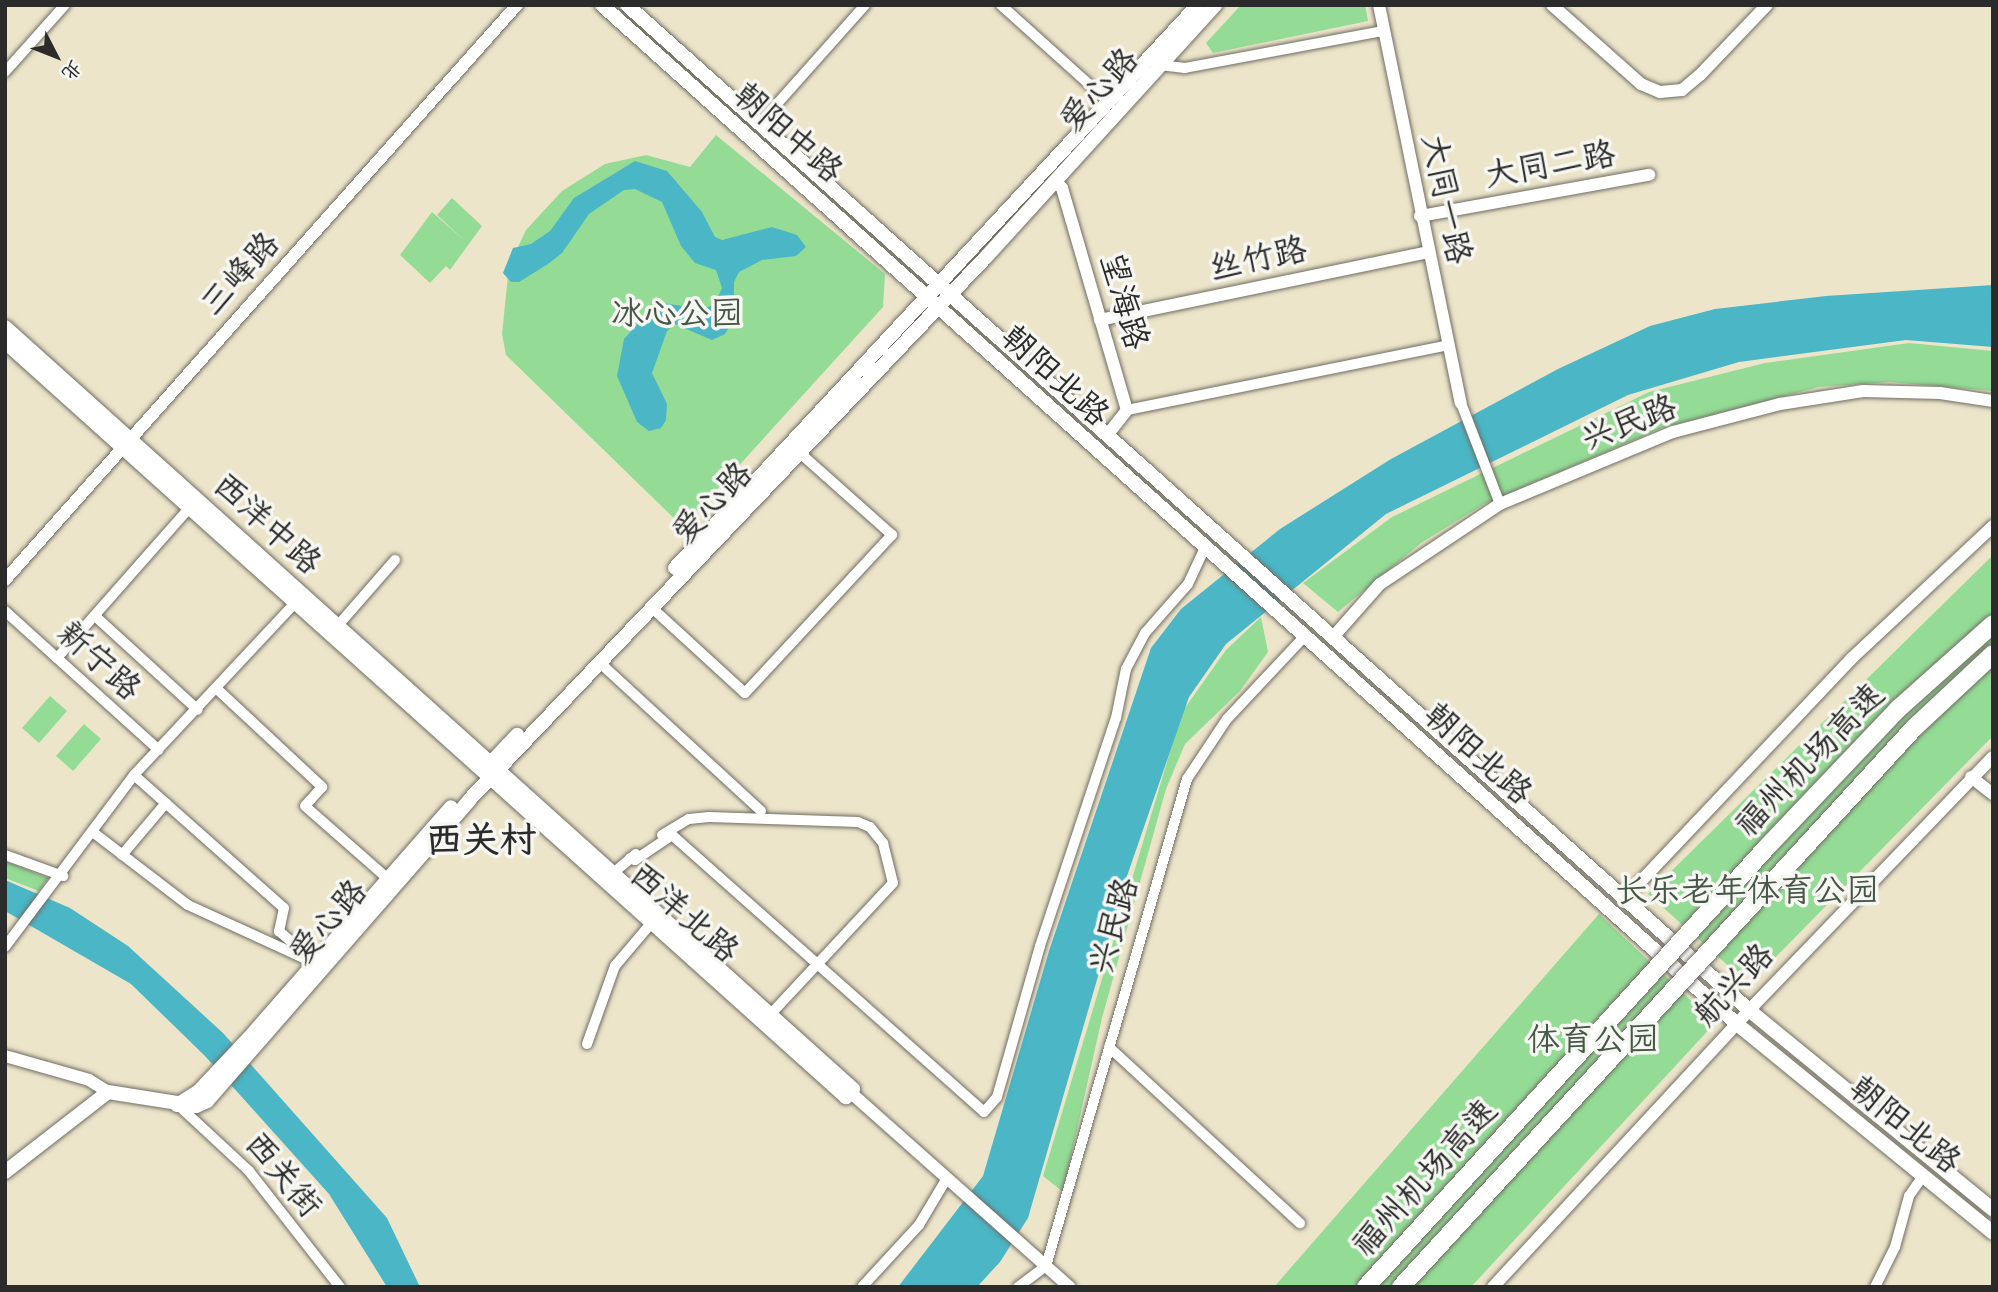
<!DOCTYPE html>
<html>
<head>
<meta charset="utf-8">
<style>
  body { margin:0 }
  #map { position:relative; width:1998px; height:1292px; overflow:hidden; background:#ede5ca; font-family:Caveat,"LXGW WenKai TC",sans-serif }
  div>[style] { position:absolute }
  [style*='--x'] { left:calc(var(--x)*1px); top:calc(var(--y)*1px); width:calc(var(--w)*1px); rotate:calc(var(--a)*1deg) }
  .green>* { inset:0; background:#94dc96 }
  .water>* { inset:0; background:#4ab6c6 }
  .roads { filter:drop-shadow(0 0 2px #6f6c63) drop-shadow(0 0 2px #6f6c63) }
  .minor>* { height:10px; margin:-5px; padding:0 5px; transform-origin:5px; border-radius:5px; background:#fff }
  .tertiary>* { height:12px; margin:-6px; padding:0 6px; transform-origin:6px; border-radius:6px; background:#fff }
  .secondary>* { height:14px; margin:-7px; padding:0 7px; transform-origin:7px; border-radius:7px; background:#fff }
  .bridges { filter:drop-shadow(0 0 2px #6f6c63) drop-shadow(0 0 2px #6f6c63) }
  .motorway-bridge>* { height:18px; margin:-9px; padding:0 9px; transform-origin:9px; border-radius:9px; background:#fff }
  span { translate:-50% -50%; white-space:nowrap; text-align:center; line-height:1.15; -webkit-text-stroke:7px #f6f6f2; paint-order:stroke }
  .street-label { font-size:33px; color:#2b2b2b }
  .park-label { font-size:33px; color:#455746 }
  .quarter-label { font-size:37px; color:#2b2b2b; font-weight:700 }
  .frame { position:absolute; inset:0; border:7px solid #2b2b2b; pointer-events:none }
  .north { position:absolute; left:21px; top:21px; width:70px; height:70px; -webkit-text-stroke:5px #f6f6f2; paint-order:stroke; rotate:132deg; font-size:19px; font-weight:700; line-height:28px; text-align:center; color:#2b2b2b }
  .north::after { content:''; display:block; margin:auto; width:24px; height:32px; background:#2b2b2b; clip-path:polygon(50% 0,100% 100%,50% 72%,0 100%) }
</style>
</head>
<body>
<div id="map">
  <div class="green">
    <div style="clip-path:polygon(1241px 5px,1365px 5px,1368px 21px,1213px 53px,1206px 43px)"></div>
    <div style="clip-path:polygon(716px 135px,885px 274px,883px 307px,683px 527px,506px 355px,502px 334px,509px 266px,526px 230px,562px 191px,605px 164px,646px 155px,690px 167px)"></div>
    <div style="clip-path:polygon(452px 198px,482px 226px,450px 270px,446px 266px,430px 283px,400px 255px,432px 212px,465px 241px,437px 215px)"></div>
    <div style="clip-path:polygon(1909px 343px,1993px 351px,1993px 391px,1890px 382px,1819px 387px,1662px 428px,1484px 504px,1421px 543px,1338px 612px,1303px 583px,1392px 517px,1649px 392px,1765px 363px)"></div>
    <div style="clip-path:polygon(1993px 555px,1993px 736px,1758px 975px,1733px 970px,1648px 894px)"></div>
    <div style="clip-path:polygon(1261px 617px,1268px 652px,1240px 691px,1185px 744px,1166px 789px,1102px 1018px,1063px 1192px,1043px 1176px,1182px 712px,1226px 650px)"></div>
    <div style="clip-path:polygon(50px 696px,67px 711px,39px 743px,22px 728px)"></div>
    <div style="clip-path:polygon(84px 724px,101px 739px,73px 771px,56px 756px)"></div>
    <div style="clip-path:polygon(5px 861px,48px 878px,39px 891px,5px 878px)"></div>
    <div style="clip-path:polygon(1599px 914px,1715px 1023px,1471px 1287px,1274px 1287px)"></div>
  </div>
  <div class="water">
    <div style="clip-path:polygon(635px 161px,667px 171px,702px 212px,715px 237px,722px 240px,772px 227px,797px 235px,806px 247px,796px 256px,762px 260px,739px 272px,734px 282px,734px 319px,725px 334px,712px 340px,675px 324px,667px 331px,652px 373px,667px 404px,666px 420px,661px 428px,649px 431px,637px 422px,617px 376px,624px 339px,654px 306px,663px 303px,702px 309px,714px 305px,722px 288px,716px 270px,695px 263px,681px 246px,662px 202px,635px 189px,624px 190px,589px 214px,562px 253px,548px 264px,519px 282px,511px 282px,503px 273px,513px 248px,531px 244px,550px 231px,574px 198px)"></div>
    <div style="clip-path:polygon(1993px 285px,1993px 347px,1906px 340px,1739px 362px,1628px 395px,1386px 514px,1226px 644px,1189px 697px,1127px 876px,1028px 1218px,1000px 1262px,977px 1287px,898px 1287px,983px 1176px,1049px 951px,1151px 648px,1181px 609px,1280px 529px,1391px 459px,1558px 369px,1650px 326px,1715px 309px,1826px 296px)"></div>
    <div style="clip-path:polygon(5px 880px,70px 908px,128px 946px,223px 1033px,387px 1218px,420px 1287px,387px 1287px,329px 1194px,205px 1056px,131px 984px,5px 911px)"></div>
  </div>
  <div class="roads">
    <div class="minor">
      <div style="--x:1001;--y:5;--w:147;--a:42"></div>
      <div style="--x:1160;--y:65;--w:25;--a:7"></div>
      <div style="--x:1185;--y:68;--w:201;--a:-10.6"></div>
      <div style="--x:5;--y:72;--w:90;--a:-48.2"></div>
      <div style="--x:760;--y:123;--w:158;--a:-48.3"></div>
      <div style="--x:1461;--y:403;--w:108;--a:68.9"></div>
      <div style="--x:1127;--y:410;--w:328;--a:-11.4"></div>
      <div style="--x:651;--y:607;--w:127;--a:42.5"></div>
      <div style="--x:745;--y:693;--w:216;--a:-47.1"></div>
      <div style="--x:892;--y:535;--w:125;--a:-138.3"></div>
      <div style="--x:5;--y:611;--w:207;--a:42.1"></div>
      <div style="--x:95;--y:616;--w:139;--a:42.4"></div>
      <div style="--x:334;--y:630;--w:93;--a:-48.9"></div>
      <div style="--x:57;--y:658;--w:201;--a:-48.6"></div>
      <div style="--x:599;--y:662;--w:220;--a:42.6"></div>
      <div style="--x:217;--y:689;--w:144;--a:43"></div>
      <div style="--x:322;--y:787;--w:25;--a:132"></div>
      <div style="--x:305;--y:806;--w:111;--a:41.3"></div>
      <div style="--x:134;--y:775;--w:200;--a:41.6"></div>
      <div style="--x:284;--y:908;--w:24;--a:102"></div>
      <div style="--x:279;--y:931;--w:52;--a:41.1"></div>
      <div style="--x:94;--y:833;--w:118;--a:37.5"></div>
      <div style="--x:188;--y:905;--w:130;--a:24.6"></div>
      <div style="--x:662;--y:835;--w:31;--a:-31"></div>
      <div style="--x:689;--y:819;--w:20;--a:-6"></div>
      <div style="--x:709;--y:817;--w:149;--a:1.9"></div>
      <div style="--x:858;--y:822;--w:13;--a:23"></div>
      <div style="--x:870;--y:827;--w:21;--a:51"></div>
      <div style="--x:883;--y:843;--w:41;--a:76"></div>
      <div style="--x:893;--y:883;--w:180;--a:133"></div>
      <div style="--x:5;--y:855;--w:62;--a:19.9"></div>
      <div style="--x:122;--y:855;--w:68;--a:-49.8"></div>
      <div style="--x:630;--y:858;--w:5;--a:22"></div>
      <div style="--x:635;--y:860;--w:45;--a:-34"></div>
      <div style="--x:672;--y:835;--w:417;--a:41.6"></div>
      <div style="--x:984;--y:1112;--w:20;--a:-49"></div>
      <div style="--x:997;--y:1097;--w:157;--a:-74.1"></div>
      <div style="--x:1040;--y:946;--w:240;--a:-71.6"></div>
      <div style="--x:1116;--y:718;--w:50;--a:-78.5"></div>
      <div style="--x:1126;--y:669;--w:41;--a:-62.2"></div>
      <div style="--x:1145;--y:633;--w:65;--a:-48.7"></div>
      <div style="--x:1188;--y:584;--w:40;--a:-65"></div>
      <div style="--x:612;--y:874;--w:31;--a:-40"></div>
      <div style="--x:5;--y:947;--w:215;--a:-53.1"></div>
      <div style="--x:134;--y:775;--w:237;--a:-46.9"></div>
      <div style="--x:587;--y:1044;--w:83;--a:-70.3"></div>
      <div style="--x:615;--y:966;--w:59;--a:-49.8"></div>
      <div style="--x:1109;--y:1047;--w:260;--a:42.7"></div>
      <div style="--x:178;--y:1105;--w:97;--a:42.9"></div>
      <div style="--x:249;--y:1171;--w:147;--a:51.9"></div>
      <div style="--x:862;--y:1287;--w:84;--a:-47.4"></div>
      <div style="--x:919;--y:1225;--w:55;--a:-59.2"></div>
      <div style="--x:1018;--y:1287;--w:35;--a:-37"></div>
      <div style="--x:1046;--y:1266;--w:507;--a:-73.85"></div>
      <div style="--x:1187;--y:779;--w:72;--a:-56.3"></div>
      <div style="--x:1227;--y:719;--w:112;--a:-46.8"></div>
      <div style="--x:1875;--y:1287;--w:45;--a:-63.4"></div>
      <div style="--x:1895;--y:1247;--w:53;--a:-74.6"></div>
      <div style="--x:1909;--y:1196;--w:24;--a:-55"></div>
    </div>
    <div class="tertiary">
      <div style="--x:1379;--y:5;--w:406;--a:78.4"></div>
      <div style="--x:1552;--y:5;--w:119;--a:41.6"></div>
      <div style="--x:1641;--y:84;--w:21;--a:23"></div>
      <div style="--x:1660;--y:92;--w:22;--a:-5"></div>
      <div style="--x:1682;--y:90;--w:23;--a:-40"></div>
      <div style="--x:1700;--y:75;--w:97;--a:-46.3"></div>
      <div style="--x:1055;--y:181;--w:10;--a:45"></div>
      <div style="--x:1062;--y:188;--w:231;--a:73.7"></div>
      <div style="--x:1127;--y:410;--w:31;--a:128"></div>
      <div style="--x:1420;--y:216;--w:233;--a:-10.2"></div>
      <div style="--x:1100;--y:320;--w:334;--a:-11.7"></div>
      <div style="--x:5;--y:580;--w:770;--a:-48.32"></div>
      <div style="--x:1334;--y:636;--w:69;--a:-48.5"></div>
      <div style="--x:1380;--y:584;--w:144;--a:-33.7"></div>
      <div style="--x:1500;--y:504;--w:187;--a:-22.6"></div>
      <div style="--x:1673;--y:432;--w:111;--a:-14.7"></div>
      <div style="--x:1780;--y:404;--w:84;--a:-8.9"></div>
      <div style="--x:1863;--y:391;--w:77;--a:1.5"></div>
      <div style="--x:1940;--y:393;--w:54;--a:8.6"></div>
      <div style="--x:1971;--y:777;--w:28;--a:38"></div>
      <div style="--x:1626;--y:897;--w:328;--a:-46.6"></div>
      <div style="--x:1851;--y:659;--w:195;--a:-43.1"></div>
      <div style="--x:5;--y:1056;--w:87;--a:15.9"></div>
      <div style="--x:89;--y:1080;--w:22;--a:32"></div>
      <div style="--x:850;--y:1092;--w:294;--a:41.6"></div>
      <div style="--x:1493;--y:1287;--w:384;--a:-47.2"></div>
      <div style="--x:1754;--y:1005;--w:344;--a:-46.1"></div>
    </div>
    <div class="secondary">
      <div style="--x:602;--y:5;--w:1525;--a:41.92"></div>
      <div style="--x:1737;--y:1024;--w:330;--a:39.2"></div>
      <div style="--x:627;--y:5;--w:1506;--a:41.85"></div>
      <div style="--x:1749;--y:1010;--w:315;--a:39.3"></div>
      <div style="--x:5;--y:327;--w:1140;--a:41.94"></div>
      <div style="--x:853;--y:1089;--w:11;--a:131"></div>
      <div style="--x:846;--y:1097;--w:1130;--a:-138.08"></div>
      <div style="--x:675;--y:568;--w:768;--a:-47.11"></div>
      <div style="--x:485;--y:769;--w:47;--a:-46.7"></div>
      <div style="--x:177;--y:1105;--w:25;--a:-32"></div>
      <div style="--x:198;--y:1092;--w:73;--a:-46.7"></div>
      <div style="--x:248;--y:1039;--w:308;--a:-48.8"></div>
      <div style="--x:5;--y:1172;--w:130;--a:-37.8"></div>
      <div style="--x:108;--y:1092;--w:89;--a:9"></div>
      <div style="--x:196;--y:1106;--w:12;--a:-24"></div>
      <div style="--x:207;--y:1101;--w:400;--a:-48.9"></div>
      <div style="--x:470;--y:799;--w:748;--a:-46.41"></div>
      <div style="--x:986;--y:257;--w:341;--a:-47.7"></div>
    </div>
  </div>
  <div class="bridges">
    <div class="motorway-bridge">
      <div style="--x:1366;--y:1287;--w:597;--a:-47.65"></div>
      <div style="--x:1768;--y:846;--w:189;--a:-46.5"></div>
      <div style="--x:1898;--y:709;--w:127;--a:-41.8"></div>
      <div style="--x:1401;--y:1287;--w:759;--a:-47.46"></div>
      <div style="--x:1914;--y:728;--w:108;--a:-43.1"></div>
    </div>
  </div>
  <div class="street-label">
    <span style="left:1099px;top:90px;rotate:-48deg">爱心路</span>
    <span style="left:788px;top:133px;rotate:41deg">朝阳中路</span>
    <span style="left:1550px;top:165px;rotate:-10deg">大同二路</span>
    <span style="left:1446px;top:199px;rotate:78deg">大同一路</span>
    <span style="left:1258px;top:259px;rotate:-12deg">丝竹路</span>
    <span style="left:240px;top:274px;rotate:-48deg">三峰路</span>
    <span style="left:1124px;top:301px;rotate:74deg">望海路</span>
    <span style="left:1055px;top:376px;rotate:42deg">朝阳北路</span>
    <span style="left:1629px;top:423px;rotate:-21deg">兴民路</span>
    <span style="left:712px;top:503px;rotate:-46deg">爱心路</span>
    <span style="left:267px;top:524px;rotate:42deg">西洋中路</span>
    <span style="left:99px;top:661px;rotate:42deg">新宁路</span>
    <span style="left:1478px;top:754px;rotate:42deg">朝阳北路</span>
    <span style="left:1810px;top:760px;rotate:-46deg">福州机场高速</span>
    <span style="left:684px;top:913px;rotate:41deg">西洋北路</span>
    <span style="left:328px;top:922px;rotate:-49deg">爱心路</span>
    <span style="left:1114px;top:926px;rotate:-74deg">兴民路</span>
    <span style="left:1734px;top:985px;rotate:-47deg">航兴路</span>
    <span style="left:1905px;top:1125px;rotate:39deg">朝阳北路</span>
    <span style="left:283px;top:1175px;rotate:50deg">西关街</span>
    <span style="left:1425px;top:1178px;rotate:-48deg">福州机场高速</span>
  </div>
  <div class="park-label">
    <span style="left:677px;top:314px">冰心公园</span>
    <span style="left:1747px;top:891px">长乐老年体育公园</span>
    <span style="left:1593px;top:1040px">体育公园</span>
  </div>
  <div class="quarter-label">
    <span style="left:481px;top:840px">西关村</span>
  </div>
  <div class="frame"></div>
  <div class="north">北</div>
</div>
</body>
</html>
